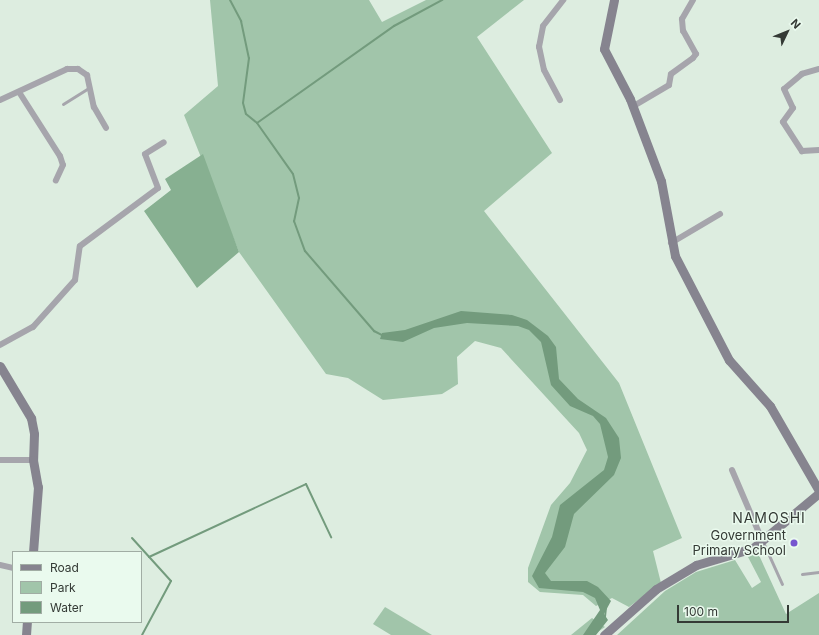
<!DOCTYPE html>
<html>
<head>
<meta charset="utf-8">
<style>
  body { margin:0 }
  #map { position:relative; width:819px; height:635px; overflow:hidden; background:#ddede0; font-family:Inter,sans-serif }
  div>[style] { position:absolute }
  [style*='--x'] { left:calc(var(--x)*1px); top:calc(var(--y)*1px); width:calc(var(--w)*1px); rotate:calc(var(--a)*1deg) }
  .green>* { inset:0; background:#a1c5aa }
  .forest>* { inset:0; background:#87b091 }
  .water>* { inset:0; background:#739b7d }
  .stream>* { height:2px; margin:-1px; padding:0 1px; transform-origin:1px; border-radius:1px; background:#739b7d }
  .lane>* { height:3px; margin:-1.5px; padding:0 1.5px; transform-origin:1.5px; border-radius:1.5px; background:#a6a5ac }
  .street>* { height:6px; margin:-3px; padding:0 3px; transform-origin:3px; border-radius:3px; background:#a6a5ac }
  .secondary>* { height:9px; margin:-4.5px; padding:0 4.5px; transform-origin:4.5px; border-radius:4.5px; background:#86848f }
  .dots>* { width:11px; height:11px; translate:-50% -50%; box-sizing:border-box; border:2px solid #eafaee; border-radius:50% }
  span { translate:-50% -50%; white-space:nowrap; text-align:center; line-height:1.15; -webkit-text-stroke:3px #eafaee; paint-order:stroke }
  .poi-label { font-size:13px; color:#343a35 }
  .right { translate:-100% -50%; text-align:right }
  .neighbourhood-label { font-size:14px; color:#343a35; letter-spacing:1px }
  .legend { position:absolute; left:12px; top:551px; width:130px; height:72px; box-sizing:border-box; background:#eafaee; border:1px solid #a1ada4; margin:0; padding:5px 7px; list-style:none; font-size:12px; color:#343a35 }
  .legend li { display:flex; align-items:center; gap:8px; height:20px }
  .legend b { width:20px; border:1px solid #a1ada4 }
  .north { position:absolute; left:767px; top:12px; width:40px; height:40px; -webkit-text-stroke:3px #eafaee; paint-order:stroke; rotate:47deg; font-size:11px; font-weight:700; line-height:16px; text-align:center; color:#343a35 }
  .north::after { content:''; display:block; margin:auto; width:14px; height:18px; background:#343a35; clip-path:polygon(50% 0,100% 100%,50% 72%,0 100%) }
  .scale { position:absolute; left:677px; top:605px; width:112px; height:18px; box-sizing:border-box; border:2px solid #343a35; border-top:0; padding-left:5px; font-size:12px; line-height:14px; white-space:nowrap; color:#343a35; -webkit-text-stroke:3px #eafaee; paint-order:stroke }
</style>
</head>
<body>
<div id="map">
  <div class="green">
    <div style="clip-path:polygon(210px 0,369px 0,382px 22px,426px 0,524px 0,477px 37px,552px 153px,484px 211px,619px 383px,682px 538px,653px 551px,661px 583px,629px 607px,612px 598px,596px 606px,583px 595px,540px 592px,528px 582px,528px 568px,551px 505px,570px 483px,587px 450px,579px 433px,501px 348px,475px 341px,457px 357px,458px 384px,442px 394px,383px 400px,348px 378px,326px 374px,239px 252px,184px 115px,218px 86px)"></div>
    <div style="clip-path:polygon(758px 553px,786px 614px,819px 593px,819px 635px,617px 635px,665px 591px,696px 572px,735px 560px,752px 588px,761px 582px,748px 557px)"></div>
    <div style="clip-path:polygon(385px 607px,432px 635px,391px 635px,373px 624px)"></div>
    <div style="clip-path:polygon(592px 618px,605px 627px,593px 635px,571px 635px)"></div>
  </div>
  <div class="forest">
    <div style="clip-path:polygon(203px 154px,239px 252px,197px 288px,144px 211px,171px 190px,165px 179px)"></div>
  </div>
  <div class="water">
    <div style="clip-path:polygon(461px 311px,512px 315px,527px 320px,548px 336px,556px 347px,559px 379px,578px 399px,606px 418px,619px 438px,621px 458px,614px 475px,574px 514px,565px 547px,545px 573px,551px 581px,587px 581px,598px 587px,611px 601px,604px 614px,608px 620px,596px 635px,583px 635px,600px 610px,595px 598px,583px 592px,539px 588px,532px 576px,552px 537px,560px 505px,604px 470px,608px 457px,600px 424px,593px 416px,570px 406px,551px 385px,541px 342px,529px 330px,518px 326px,467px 323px,434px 328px,403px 342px,380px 339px,382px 333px,405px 330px)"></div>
  </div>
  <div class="stream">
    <div style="--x:230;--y:0;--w:24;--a:62"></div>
    <div style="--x:241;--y:21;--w:38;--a:78"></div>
    <div style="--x:249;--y:58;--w:45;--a:97.6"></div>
    <div style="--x:243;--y:103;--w:11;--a:75"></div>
    <div style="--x:246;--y:114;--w:14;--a:39"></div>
    <div style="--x:257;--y:123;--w:62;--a:54.8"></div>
    <div style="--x:293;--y:174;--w:25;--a:76"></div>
    <div style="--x:299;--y:198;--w:24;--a:102"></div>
    <div style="--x:294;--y:221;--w:32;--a:70"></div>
    <div style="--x:305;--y:251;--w:106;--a:49.2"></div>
    <div style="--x:374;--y:331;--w:9;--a:27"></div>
    <div style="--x:257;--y:123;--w:168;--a:-35.3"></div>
    <div style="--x:394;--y:26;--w:55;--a:-28.4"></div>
    <div style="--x:132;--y:538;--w:58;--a:47.8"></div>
    <div style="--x:171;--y:581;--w:61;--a:118.2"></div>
    <div style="--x:149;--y:557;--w:173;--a:-24.9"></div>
    <div style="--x:306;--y:484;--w:59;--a:64.7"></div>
    <div style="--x:605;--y:617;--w:9;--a:-84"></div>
  </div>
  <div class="lane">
    <div style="--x:63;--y:104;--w:32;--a:-32"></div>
    <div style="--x:763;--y:542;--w:46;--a:65.7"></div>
    <div style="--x:802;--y:574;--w:17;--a:-7"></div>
  </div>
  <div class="street">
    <div style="--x:819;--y:69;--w:18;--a:164"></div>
    <div style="--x:802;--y:74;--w:23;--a:140"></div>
    <div style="--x:784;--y:89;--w:21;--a:65"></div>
    <div style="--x:793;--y:108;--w:17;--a:126"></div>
    <div style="--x:783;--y:122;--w:35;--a:57"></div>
    <div style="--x:802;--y:151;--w:17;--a:-3"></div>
    <div style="--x:19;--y:92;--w:76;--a:57.4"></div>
    <div style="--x:60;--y:156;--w:9;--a:72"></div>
    <div style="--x:63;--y:165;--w:17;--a:115"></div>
    <div style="--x:0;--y:100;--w:74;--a:-24.8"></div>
    <div style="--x:67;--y:69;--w:11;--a:0"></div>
    <div style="--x:78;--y:69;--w:11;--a:34"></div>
    <div style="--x:87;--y:75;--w:33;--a:78"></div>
    <div style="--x:94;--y:107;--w:24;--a:60"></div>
    <div style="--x:560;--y:100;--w:34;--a:-118"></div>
    <div style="--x:544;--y:70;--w:24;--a:-102"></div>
    <div style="--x:539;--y:47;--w:21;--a:-79"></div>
    <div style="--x:543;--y:26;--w:33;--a:-52"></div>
    <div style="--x:632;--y:107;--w:43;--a:-30.7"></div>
    <div style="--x:669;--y:85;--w:11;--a:-80"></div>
    <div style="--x:671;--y:74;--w:27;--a:-36"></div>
    <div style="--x:693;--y:58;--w:5;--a:-53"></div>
    <div style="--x:696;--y:54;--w:26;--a:-119"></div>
    <div style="--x:683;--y:31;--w:12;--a:-95"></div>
    <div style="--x:682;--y:19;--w:22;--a:-60"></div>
    <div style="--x:671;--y:243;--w:57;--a:-30.6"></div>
    <div style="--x:0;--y:345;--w:38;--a:-29"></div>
    <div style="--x:33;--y:327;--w:63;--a:-48.2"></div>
    <div style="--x:75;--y:280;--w:34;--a:-82"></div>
    <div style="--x:80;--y:246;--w:97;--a:-36.6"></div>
    <div style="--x:158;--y:188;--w:36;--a:-111"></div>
    <div style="--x:145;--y:154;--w:22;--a:-32"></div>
    <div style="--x:0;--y:460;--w:33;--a:0"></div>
    <div style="--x:732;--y:470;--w:76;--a:66.8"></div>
    <div style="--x:0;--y:565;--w:13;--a:13"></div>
  </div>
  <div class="secondary">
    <div style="--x:614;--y:0;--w:50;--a:101.5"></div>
    <div style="--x:604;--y:49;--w:56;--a:62.5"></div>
    <div style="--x:630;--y:99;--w:88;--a:69.3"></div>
    <div style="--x:661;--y:181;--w:76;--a:79.4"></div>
    <div style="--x:675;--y:256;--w:117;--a:62.6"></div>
    <div style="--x:729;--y:360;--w:62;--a:48.3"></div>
    <div style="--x:770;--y:406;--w:98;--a:60"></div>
    <div style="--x:0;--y:366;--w:61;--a:59.2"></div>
    <div style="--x:31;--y:418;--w:16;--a:79"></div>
    <div style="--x:34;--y:434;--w:26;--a:92"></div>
    <div style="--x:33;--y:460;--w:27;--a:80"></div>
    <div style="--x:38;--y:487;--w:65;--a:94.4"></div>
    <div style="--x:26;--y:635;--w:13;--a:-86"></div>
    <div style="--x:604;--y:635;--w:69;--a:-41.5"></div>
    <div style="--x:656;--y:589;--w:47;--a:-31"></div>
    <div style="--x:696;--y:565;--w:59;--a:-16.6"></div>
    <div style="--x:753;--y:548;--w:86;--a:-39.8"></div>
  </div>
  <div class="dots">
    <div style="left:794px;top:543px;background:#7656cf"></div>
  </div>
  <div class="poi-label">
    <span class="right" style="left:786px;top:543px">Government<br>Primary School</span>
  </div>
  <div class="neighbourhood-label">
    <span style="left:769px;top:518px">NAMOSHI</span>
  </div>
  <ul class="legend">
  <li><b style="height:5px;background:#86848f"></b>Road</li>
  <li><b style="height:11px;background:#a1c5aa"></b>Park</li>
  <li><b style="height:11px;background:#739b7d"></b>Water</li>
  </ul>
  <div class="north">N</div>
  <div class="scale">100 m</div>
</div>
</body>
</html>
